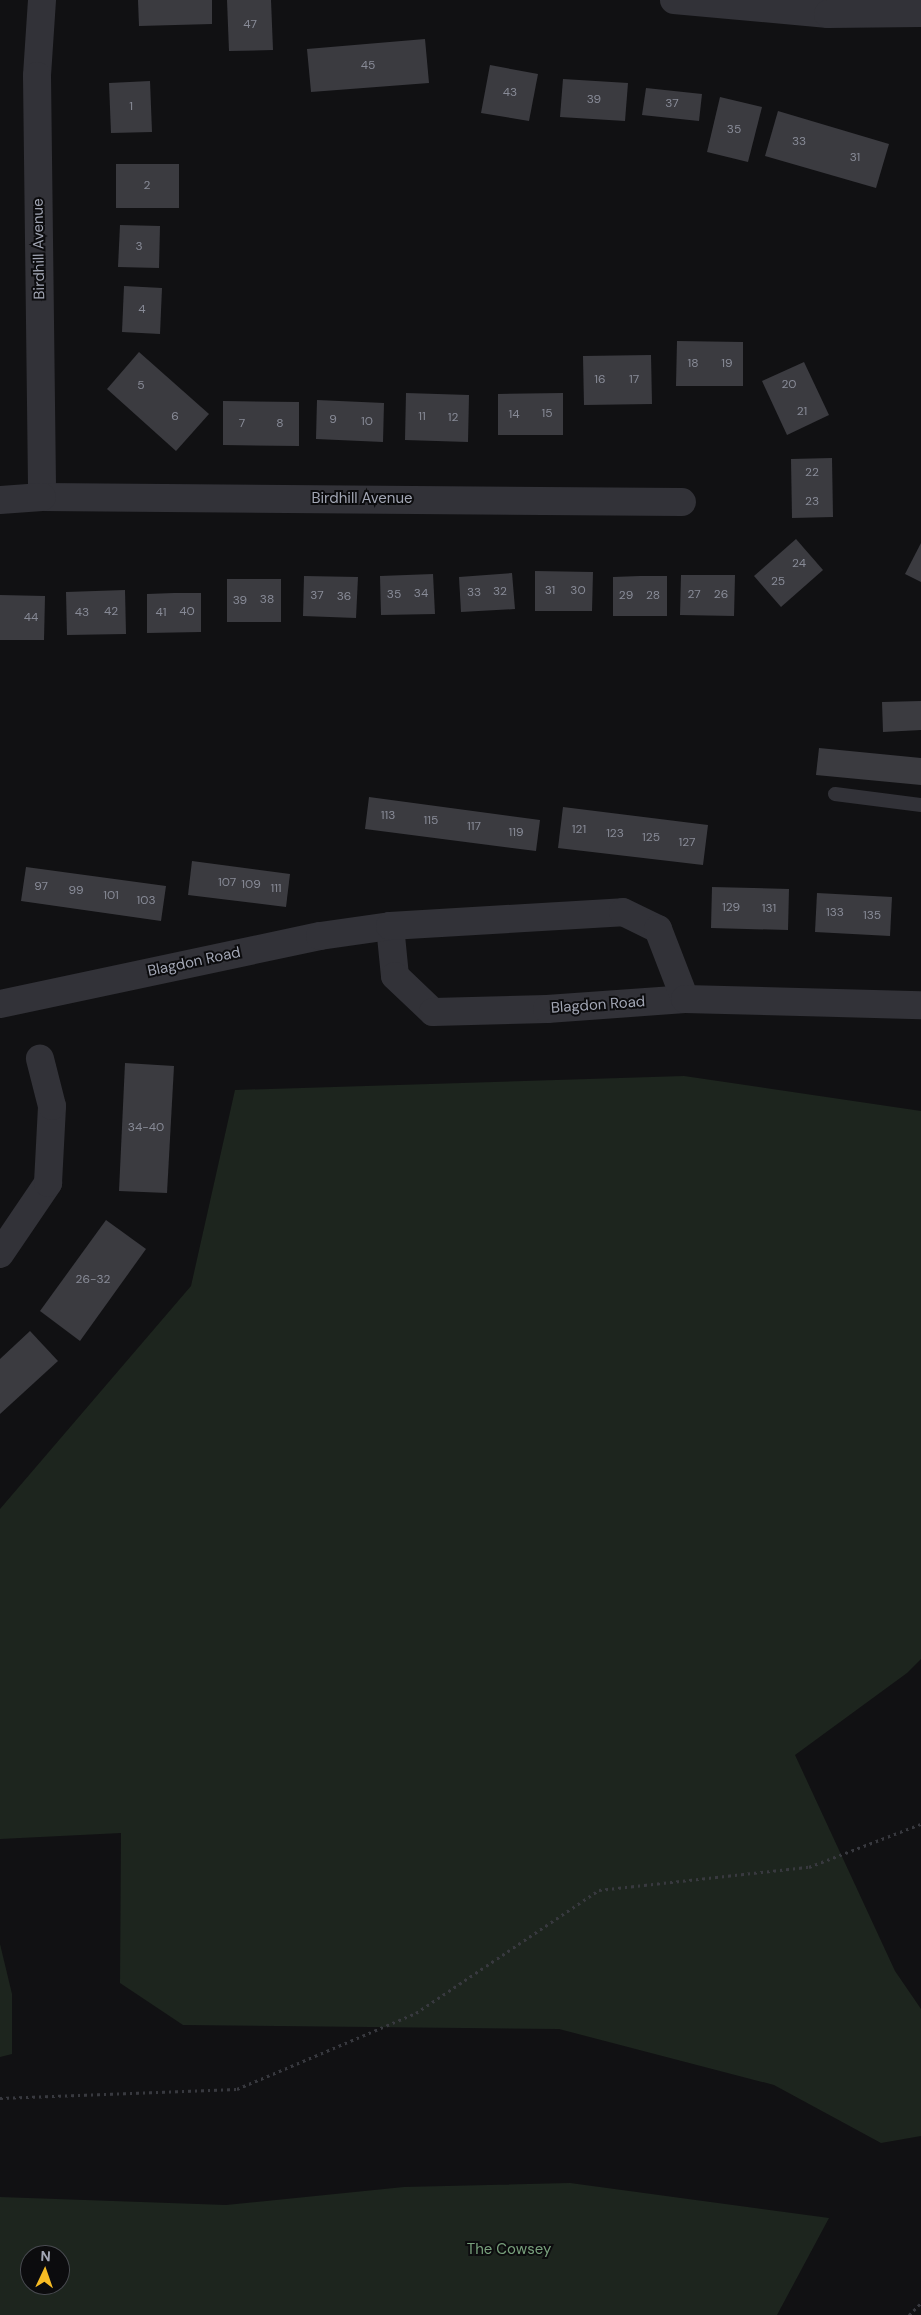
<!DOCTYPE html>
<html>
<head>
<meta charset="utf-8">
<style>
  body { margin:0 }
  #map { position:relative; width:921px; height:2315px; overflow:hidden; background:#111113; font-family:"DM Sans",sans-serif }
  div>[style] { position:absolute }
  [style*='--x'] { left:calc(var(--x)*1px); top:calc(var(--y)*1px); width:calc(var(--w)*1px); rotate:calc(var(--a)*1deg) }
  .green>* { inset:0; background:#1d251e }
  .building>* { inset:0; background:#3b3b40 }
  .path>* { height:3px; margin-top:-1.5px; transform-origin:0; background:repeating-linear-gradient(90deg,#38393f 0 2.5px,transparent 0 6.5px) }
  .service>* { height:14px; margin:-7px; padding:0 7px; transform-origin:7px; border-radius:7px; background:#323238 }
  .minor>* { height:28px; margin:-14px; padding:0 14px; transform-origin:14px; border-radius:14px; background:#323238 }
  .tertiary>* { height:28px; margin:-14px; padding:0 14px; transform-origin:14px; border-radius:14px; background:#323238 }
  span { translate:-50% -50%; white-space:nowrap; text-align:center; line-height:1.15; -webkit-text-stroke:4px #0c0c0e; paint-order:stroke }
  .number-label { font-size:12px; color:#888b97 }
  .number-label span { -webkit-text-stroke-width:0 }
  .street-label { font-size:15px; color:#a2a6b4 }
  .park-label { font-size:15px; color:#78a07c }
  .north { position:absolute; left:20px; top:2245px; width:50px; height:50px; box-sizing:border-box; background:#0c0c0e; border:1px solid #484a50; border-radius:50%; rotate:3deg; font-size:14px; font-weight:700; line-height:20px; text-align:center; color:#a2a6b4 }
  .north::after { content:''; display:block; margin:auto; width:18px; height:22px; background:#f7bc24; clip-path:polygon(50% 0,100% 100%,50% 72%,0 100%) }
</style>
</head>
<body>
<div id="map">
  <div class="green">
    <div style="clip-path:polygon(684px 1076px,921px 1111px,921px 1659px,907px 1673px,795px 1755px,895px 1971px,921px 2009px,921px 2136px,881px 2143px,774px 2085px,559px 2029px,183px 2025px,120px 1983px,121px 1833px,0 1839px,0 1509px,191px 1286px,235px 1090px)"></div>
    <div style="clip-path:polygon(0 1944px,12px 1994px,12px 2054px,0 2057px)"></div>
    <div style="clip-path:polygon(evenodd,570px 2183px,829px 2218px,777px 2315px,0 2315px,0 2197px,226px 2205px,404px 2187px,570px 2183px,30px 2255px,60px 2255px,60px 2285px,30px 2285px,30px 2255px)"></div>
  </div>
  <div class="building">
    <div style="clip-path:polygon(138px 0,212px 0,212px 24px,139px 26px)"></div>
    <div style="clip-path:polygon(227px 0,271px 0,273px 50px,229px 51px)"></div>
    <div style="clip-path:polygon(425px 39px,429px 83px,311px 92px,307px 49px)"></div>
    <div style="clip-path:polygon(490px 65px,538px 74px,529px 121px,481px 113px)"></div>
    <div style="clip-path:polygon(563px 79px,628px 83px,625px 121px,560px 117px)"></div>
    <div style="clip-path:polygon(150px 81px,152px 132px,111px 133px,109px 83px)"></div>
    <div style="clip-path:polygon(646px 88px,702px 94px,699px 121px,642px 115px)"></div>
    <div style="clip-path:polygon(720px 97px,762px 107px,748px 162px,707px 152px)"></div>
    <div style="clip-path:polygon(778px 111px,889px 144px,876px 188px,765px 156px)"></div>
    <div style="clip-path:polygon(116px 164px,179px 164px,179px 208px,116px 208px)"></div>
    <div style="clip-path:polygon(120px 225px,160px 226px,159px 268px,118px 267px)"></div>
    <div style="clip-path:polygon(124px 286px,162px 288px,160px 334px,122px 332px)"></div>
    <div style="clip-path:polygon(677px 341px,743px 342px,743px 386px,676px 386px)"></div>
    <div style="clip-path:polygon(139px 352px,209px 414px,176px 451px,107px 389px)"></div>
    <div style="clip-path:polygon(651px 355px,652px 404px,584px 405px,583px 356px)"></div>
    <div style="clip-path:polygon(804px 362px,829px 415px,787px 435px,762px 381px)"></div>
    <div style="clip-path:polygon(406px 393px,469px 395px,468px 442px,405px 440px)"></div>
    <div style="clip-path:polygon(563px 393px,563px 435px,498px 435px,498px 394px)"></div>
    <div style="clip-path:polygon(317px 400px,384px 403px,383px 442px,316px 439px)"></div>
    <div style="clip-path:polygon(223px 401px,299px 402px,299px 446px,223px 445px)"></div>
    <div style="clip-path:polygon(832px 458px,833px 517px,792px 518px,791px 459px)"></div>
    <div style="clip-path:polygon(796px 539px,823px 570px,781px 607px,754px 576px)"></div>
    <div style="clip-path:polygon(921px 543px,921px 582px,905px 574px)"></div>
    <div style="clip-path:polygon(535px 571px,593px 572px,592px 611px,535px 611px)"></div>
    <div style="clip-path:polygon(512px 573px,515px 609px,461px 612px,459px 577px)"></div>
    <div style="clip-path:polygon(433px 574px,435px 614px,381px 615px,380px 576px)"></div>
    <div style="clip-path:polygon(681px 575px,735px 575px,734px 616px,680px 615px)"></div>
    <div style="clip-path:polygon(304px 576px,358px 577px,356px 618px,303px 616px)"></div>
    <div style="clip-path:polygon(640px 576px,667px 576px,667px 616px,613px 616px,613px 577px)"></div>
    <div style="clip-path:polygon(227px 579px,281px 579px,281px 622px,227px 622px)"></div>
    <div style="clip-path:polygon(125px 590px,126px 634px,67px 635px,66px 592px)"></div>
    <div style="clip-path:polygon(174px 593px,201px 593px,201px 632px,147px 633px,147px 594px)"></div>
    <div style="clip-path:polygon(0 595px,45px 596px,44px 640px,0 640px)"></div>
    <div style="clip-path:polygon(921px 701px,921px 730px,883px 732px,882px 702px)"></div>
    <div style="clip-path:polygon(819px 748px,921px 758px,921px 785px,816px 775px)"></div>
    <div style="clip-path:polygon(369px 797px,540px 820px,536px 851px,365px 829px)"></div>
    <div style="clip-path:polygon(563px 807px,708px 825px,703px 865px,558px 848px)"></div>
    <div style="clip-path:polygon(192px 861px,290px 874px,286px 907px,188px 895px)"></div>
    <div style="clip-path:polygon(26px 867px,166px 886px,161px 921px,21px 901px)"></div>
    <div style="clip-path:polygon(712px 887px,789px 889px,788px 930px,711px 928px)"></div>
    <div style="clip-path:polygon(817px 893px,892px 897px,890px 936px,815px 932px)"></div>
    <div style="clip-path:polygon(125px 1063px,174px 1066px,167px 1193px,119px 1191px)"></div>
    <div style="clip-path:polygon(106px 1220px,146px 1249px,80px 1341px,40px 1311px)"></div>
    <div style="clip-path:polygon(30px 1331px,58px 1361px,0 1414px,0 1359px)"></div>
  </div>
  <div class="path">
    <div style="--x:0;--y:2098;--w:237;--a:-2.2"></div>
    <div style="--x:237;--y:2089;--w:194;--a:-23"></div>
    <div style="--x:416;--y:2013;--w:220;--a:-33.9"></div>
    <div style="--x:599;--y:1890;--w:211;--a:-6.3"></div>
    <div style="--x:809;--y:1867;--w:120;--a:-21"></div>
    <div style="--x:909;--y:2315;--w:17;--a:-45"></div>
  </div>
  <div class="service">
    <div style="--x:835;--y:794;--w:87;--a:7.3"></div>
  </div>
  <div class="minor">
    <div style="--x:42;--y:0;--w:76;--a:93.8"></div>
    <div style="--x:37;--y:76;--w:421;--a:89.3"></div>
    <div style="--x:42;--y:497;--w:640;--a:0.45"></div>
    <div style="--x:0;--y:500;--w:42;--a:-4.1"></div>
    <div style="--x:390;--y:926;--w:50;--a:84.3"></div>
    <div style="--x:395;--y:976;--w:52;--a:43.5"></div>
    <div style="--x:433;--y:1012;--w:114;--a:-1.5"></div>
    <div style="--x:547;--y:1009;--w:138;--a:-4.1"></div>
    <div style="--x:0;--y:1004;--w:327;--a:-12"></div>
    <div style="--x:320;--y:936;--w:71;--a:-8.1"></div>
    <div style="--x:390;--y:926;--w:233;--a:-3.4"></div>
    <div style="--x:623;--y:912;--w:39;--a:26"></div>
    <div style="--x:658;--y:929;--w:75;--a:68.9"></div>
    <div style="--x:685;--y:999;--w:236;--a:1.5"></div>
    <div style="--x:0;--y:1254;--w:86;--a:-55.9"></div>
    <div style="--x:48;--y:1183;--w:77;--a:-87"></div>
    <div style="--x:52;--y:1106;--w:49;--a:-104.3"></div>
  </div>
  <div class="tertiary">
    <div style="--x:674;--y:0;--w:155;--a:5.2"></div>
    <div style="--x:828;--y:14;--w:93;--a:-0.6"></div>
  </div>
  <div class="number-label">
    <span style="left:250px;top:25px">47</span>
    <span style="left:368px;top:66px">45</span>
    <span style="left:510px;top:93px">43</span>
    <span style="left:594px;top:100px">39</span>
    <span style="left:672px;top:104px">37</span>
    <span style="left:131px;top:107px">1</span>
    <span style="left:734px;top:130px">35</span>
    <span style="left:799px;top:142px">33</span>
    <span style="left:855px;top:158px">31</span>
    <span style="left:147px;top:186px">2</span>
    <span style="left:139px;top:247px">3</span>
    <span style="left:142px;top:310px">4</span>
    <span style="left:693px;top:364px">18</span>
    <span style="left:727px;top:364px">19</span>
    <span style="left:600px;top:380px">16</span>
    <span style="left:634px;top:380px">17</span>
    <span style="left:789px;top:385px">20</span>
    <span style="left:141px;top:386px">5</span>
    <span style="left:802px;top:412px">21</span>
    <span style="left:547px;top:414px">15</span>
    <span style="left:514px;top:415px">14</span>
    <span style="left:175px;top:417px">6</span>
    <span style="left:422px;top:417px">11</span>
    <span style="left:453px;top:418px">12</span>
    <span style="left:333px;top:420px">9</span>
    <span style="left:367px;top:422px">10</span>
    <span style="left:242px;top:424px">7</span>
    <span style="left:280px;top:424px">8</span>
    <span style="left:812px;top:473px">22</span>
    <span style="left:812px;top:502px">23</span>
    <span style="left:799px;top:564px">24</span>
    <span style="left:778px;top:582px">25</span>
    <span style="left:550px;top:591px">31</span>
    <span style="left:578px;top:591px">30</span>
    <span style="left:500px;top:592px">32</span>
    <span style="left:474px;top:593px">33</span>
    <span style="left:421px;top:594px">34</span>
    <span style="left:394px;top:595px">35</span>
    <span style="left:694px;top:595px">27</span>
    <span style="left:721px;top:595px">26</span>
    <span style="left:317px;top:596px">37</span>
    <span style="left:626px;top:596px">29</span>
    <span style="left:653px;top:596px">28</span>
    <span style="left:344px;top:597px">36</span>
    <span style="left:267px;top:600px">38</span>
    <span style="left:240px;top:601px">39</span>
    <span style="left:111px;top:612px">42</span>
    <span style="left:187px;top:612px">40</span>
    <span style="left:82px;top:613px">43</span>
    <span style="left:161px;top:613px">41</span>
    <span style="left:31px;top:618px">44</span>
    <span style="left:388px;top:816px">113</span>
    <span style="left:431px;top:821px">115</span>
    <span style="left:474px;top:827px">117</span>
    <span style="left:579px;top:830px">121</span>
    <span style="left:516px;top:833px">119</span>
    <span style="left:615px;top:834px">123</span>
    <span style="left:651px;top:838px">125</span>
    <span style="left:687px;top:843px">127</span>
    <span style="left:227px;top:883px">107</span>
    <span style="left:251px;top:885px">109</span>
    <span style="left:41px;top:887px">97</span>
    <span style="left:276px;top:889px">111</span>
    <span style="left:76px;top:891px">99</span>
    <span style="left:111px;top:896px">101</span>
    <span style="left:146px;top:901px">103</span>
    <span style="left:731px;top:908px">129</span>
    <span style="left:769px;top:909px">131</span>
    <span style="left:835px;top:913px">133</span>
    <span style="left:872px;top:916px">135</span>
    <span style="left:146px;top:1128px">34-40</span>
    <span style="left:93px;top:1280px">26-32</span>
  </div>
  <div class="street-label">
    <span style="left:39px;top:249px;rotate:-91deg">Birdhill Avenue</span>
    <span style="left:362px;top:499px">Birdhill Avenue</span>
    <span style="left:194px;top:962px;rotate:-12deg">Blagdon Road</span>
    <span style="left:598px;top:1005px;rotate:-4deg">Blagdon Road</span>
  </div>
  <div class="park-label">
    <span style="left:509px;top:2250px">The Cowsey</span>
  </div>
  <div class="north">N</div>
</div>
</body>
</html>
